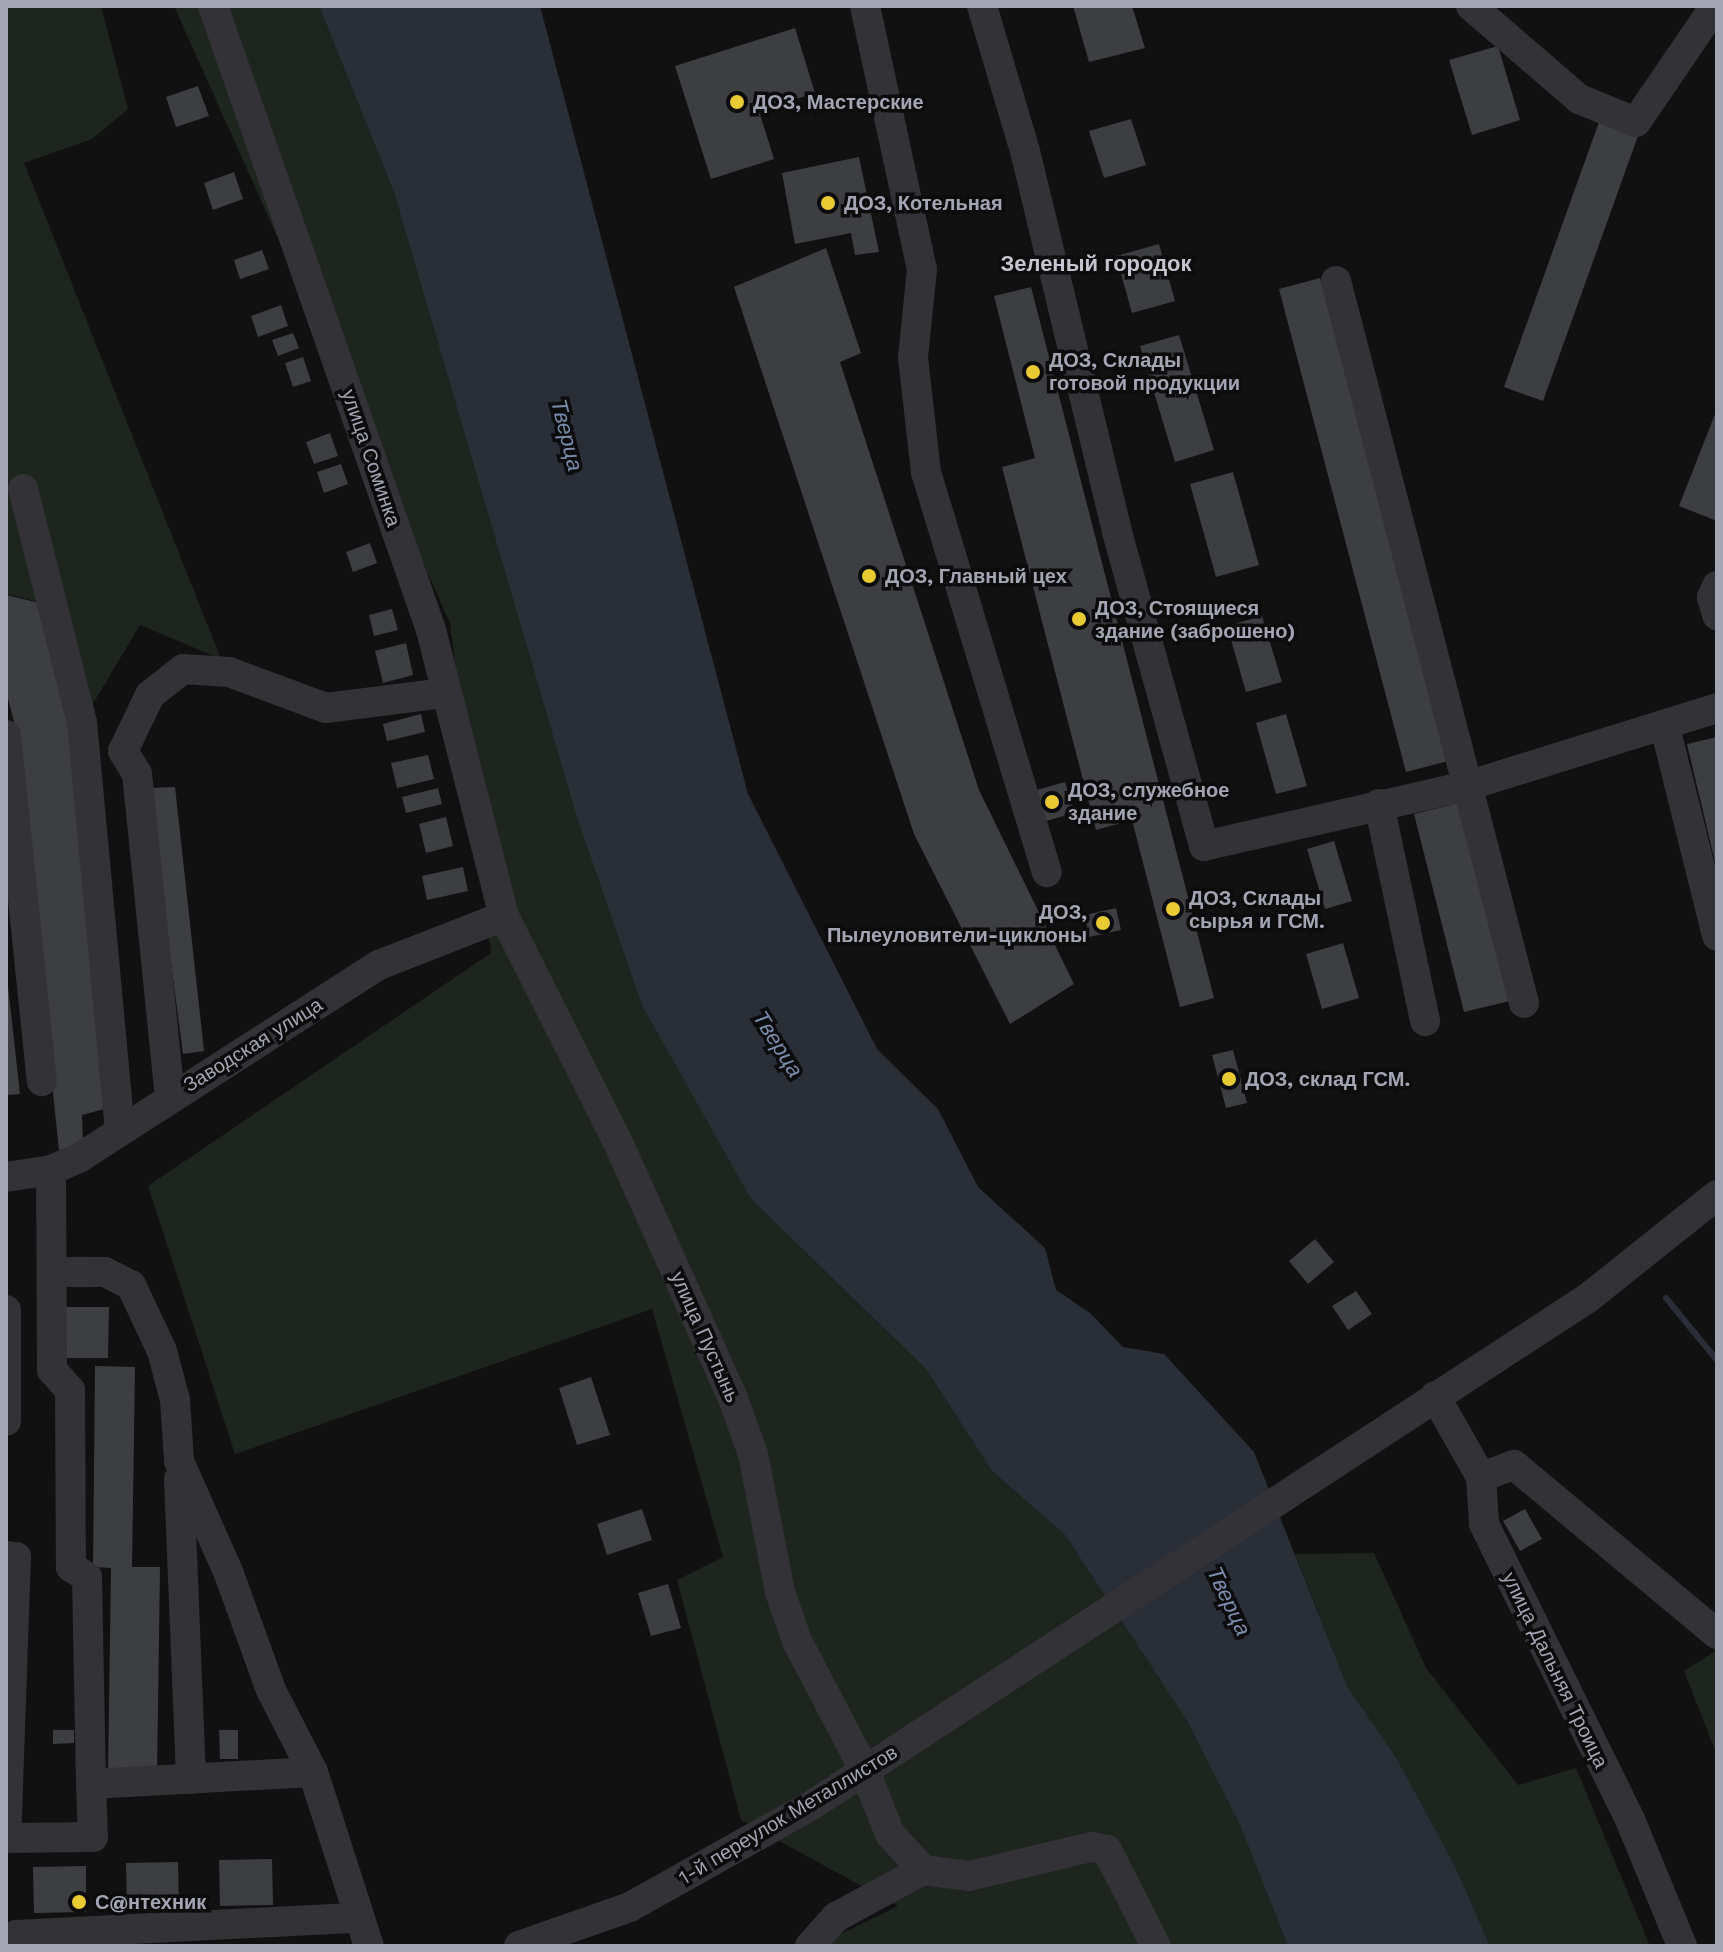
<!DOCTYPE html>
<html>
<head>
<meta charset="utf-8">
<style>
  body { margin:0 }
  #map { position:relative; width:1723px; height:1952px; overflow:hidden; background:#111112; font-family:"Work Sans",sans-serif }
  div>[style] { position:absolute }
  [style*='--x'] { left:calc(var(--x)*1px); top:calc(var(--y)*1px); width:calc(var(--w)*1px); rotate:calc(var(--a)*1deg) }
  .green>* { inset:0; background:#1e251f }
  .water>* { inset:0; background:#2a2f37 }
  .stream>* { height:6px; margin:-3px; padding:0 3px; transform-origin:3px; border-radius:3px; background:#2a2f37 }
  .building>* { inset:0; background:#3d3e42 }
  .minor>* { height:30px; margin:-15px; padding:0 15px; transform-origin:15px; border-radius:15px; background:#323237 }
  .dots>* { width:22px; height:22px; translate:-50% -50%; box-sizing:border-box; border:4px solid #0c0c0d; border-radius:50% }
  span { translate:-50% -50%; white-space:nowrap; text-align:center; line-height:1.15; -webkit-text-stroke:7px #0c0c0d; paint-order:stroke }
  .poi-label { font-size:20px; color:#a3a5b3; font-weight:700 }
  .left { translate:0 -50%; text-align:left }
  .right { translate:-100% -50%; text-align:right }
  .street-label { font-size:20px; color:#a3a5b3 }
  .neighbourhood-label { font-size:22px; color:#c4c5cf; font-weight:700 }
  .water-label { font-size:22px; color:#7b8dad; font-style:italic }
  .frame { position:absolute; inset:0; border:8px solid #a3a5b3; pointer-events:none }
</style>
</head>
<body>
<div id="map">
  <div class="green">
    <div style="clip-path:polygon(6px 6px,101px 6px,128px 109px,92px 139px,24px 163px,221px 659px,140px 625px,82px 722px,52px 605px,6px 594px)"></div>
    <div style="clip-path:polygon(174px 6px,319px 6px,395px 195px,751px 1199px,926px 1369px,992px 1471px,1065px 1535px,1186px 1719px,1240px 1825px,1288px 1946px,816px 1946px,898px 1906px,741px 1820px,677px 1580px,723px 1557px,652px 1309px,235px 1454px,148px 1186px,491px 953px,450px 623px)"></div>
    <div style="clip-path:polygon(1374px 1553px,1426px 1668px,1518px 1785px,1576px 1768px,1650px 1946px,1490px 1946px,1455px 1866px,1397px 1759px,1347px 1686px,1295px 1554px)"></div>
    <div style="clip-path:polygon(1717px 1650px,1717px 1755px,1684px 1671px)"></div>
  </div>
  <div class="water">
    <div style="clip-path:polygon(319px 6px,540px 6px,748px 794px,877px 1049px,938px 1109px,978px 1187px,1045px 1248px,1056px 1290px,1090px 1313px,1123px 1347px,1164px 1354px,1254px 1452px,1347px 1686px,1397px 1759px,1455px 1866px,1490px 1946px,1288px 1946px,1240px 1825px,1186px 1719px,1065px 1535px,992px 1471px,926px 1369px,751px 1199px,642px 1005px,577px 817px,395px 195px)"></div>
  </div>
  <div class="stream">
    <div style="--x:1666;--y:1298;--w:80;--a:50.6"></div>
  </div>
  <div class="building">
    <div style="clip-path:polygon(1073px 6px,1132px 6px,1145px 48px,1089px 62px)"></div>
    <div style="clip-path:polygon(795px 28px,815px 93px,759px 111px,774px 159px,711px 179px,675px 66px)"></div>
    <div style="clip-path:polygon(1498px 46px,1520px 120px,1472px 135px,1449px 60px)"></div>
    <div style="clip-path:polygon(198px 86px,209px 116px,176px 127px,166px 97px)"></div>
    <div style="clip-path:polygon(1131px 119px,1146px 165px,1104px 178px,1089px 131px)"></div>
    <div style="clip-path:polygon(1600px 119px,1639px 133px,1543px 401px,1504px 387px)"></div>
    <div style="clip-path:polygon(859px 157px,879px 252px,855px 255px,851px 233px,795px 244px,782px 173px)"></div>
    <div style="clip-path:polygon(234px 172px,243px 199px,213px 210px,204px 183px)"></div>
    <div style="clip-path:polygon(1159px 244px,1175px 301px,1132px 313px,1116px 256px)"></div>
    <div style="clip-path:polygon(826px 248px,861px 353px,840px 362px,979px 790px,1074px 984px,1010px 1024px,914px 834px,734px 287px)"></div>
    <div style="clip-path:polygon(262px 250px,269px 269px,240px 279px,234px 260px)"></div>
    <div style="clip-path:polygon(1320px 278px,1448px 761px,1406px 772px,1279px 289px)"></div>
    <div style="clip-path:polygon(1031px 287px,1214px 998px,1180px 1007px,1132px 820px,1096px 830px,1002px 467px,1035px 458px,994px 296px)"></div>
    <div style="clip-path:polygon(281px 305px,288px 326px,258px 337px,251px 316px)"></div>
    <div style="clip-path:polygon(293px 333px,299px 348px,278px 356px,272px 340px)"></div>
    <div style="clip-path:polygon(1179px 335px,1214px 450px,1175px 462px,1140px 346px)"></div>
    <div style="clip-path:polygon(303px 357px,311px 381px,293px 387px,285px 363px)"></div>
    <div style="clip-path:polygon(1717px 409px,1717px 521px,1679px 506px)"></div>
    <div style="clip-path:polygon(330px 433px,338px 456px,314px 464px,306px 442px)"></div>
    <div style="clip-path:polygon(341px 464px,348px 484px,324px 493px,317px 472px)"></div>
    <div style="clip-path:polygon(1233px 472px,1259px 565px,1216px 577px,1190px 484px)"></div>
    <div style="clip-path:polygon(370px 543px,377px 563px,353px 572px,346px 552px)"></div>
    <div style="clip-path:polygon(6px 595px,44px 604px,71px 720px,108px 1108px,82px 1115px,83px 1145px,59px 1150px,14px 722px,6px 691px)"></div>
    <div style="clip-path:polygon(392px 609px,398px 630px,374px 636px,369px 615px)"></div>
    <div style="clip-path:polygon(1262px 616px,1282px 682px,1246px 692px,1227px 626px)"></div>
    <div style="clip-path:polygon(406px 643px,413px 675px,383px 683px,375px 651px)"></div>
    <div style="clip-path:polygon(421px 714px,425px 732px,387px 741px,383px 724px)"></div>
    <div style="clip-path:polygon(1286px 714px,1307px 786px,1276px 794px,1256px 723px)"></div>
    <div style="clip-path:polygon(1717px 737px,1717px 865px,1716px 866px,1687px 744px)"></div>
    <div style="clip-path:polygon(428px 755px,434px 779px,397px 788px,391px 763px)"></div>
    <div style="clip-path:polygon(1065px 782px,1074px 813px,1039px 823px,1030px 792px)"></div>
    <div style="clip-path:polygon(175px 787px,204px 1051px,183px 1054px,148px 788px)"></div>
    <div style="clip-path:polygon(438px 788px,442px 804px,406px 813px,402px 797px)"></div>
    <div style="clip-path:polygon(1463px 802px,1514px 1000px,1464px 1012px,1414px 814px)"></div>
    <div style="clip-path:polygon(446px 817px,453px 846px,426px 853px,419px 824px)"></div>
    <div style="clip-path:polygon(1334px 841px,1352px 901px,1325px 909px,1307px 849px)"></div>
    <div style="clip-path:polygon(463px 867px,468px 891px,427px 900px,422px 876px)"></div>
    <div style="clip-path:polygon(1116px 908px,1121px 930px,1089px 937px,1085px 915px)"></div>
    <div style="clip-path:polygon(1343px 943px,1359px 998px,1322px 1009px,1306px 954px)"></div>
    <div style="clip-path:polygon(6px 968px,20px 1094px,6px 1095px)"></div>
    <div style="clip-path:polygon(1233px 1050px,1247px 1103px,1226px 1108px,1212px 1055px)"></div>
    <div style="clip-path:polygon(1315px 1239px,1334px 1262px,1308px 1284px,1289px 1261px)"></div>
    <div style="clip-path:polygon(1356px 1291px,1372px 1314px,1348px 1330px,1332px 1306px)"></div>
    <div style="clip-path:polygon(64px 1307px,109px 1307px,108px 1358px,64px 1358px)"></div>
    <div style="clip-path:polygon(95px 1366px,135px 1367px,132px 1567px,160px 1567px,157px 1773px,108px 1772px,111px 1568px,93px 1567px)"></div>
    <div style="clip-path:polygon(591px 1377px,610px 1435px,577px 1445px,559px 1388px)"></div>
    <div style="clip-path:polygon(642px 1509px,652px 1540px,607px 1555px,597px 1524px)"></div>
    <div style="clip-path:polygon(1525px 1509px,1542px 1539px,1520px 1551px,1503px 1521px)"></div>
    <div style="clip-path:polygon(668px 1584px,681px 1628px,651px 1636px,638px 1593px)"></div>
    <div style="clip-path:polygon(53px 1730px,74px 1730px,74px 1743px,53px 1744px)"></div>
    <div style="clip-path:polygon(219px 1730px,238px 1730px,238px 1759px,220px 1759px)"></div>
    <div style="clip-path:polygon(272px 1859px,273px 1905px,220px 1906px,219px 1860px)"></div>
    <div style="clip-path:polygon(178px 1862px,179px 1908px,127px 1909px,126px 1863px)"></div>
    <div style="clip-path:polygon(86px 1866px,86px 1912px,34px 1913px,33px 1867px)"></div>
  </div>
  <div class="minor">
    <div style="--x:213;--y:6;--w:661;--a:70.74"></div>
    <div style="--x:431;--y:630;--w:295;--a:75.7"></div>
    <div style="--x:504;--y:916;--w:258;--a:63.3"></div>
    <div style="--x:620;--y:1147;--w:273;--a:65.8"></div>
    <div style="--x:732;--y:1396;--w:62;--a:70.1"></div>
    <div style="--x:753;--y:1454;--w:141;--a:78.9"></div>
    <div style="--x:780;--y:1592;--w:52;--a:70.9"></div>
    <div style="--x:797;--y:1641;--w:147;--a:62.4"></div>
    <div style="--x:865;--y:1771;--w:68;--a:68.4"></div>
    <div style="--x:890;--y:1834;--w:49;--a:47.5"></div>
    <div style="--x:923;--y:1870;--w:46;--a:7.4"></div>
    <div style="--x:969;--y:1876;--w:125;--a:-13.4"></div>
    <div style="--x:1091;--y:1847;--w:16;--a:11"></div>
    <div style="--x:1107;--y:1850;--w:108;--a:63"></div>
    <div style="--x:865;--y:6;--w:269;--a:77.8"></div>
    <div style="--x:922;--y:269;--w:89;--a:95.8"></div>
    <div style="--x:913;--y:358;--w:115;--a:83.5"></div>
    <div style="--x:926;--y:472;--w:418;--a:73.2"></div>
    <div style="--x:982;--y:6;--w:151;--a:73.5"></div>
    <div style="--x:1025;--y:151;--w:392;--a:76.4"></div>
    <div style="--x:1117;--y:532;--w:326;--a:74.5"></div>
    <div style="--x:1204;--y:846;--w:273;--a:-12.9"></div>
    <div style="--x:1470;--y:785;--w:259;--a:-17.3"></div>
    <div style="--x:1471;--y:6;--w:143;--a:40.7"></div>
    <div style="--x:1579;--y:99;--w:61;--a:22"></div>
    <div style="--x:1636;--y:122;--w:140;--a:-55.7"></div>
    <div style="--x:1336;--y:281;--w:746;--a:75.4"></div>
    <div style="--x:23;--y:489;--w:240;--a:75.8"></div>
    <div style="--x:82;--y:722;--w:410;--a:84.7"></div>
    <div style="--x:1717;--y:586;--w:12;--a:114"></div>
    <div style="--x:1712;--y:597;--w:19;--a:74"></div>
    <div style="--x:1665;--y:727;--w:215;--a:76"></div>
    <div style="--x:6;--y:735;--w:348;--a:84.1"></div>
    <div style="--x:1379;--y:804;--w:222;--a:78"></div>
    <div style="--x:170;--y:1098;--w:326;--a:-95.8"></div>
    <div style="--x:137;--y:774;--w:27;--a:-121"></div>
    <div style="--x:123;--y:751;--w:62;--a:-64.3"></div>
    <div style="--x:150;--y:695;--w:42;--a:-38.2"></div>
    <div style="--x:183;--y:669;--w:46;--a:3.7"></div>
    <div style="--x:229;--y:672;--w:103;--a:20.4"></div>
    <div style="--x:326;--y:708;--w:118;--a:-7.3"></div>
    <div style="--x:51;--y:1170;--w:200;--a:89.7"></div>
    <div style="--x:52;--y:1370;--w:27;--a:48"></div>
    <div style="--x:70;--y:1390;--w:177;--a:89.7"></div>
    <div style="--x:71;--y:1567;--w:19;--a:32"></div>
    <div style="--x:87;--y:1577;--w:207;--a:88.9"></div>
    <div style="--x:91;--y:1784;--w:222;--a:-3.1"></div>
    <div style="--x:6;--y:1177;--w:46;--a:-8.8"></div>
    <div style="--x:51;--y:1170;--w:30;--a:-23"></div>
    <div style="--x:79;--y:1158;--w:357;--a:-32.8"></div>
    <div style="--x:379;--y:965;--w:134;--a:-21.4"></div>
    <div style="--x:52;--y:1272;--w:53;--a:0"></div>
    <div style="--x:105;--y:1272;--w:29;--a:27"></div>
    <div style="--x:131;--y:1285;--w:73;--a:64.8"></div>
    <div style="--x:162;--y:1351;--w:51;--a:75.1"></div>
    <div style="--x:175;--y:1400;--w:61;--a:86.2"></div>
    <div style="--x:179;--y:1461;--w:124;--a:66.1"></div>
    <div style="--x:229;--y:1574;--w:123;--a:70.1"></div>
    <div style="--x:271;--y:1690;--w:92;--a:62.9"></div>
    <div style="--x:313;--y:1772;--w:183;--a:72.2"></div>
    <div style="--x:6;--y:1310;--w:111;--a:90"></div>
    <div style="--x:1435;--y:1396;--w:93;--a:60.4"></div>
    <div style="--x:1481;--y:1477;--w:47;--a:86.3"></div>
    <div style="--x:1484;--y:1524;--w:332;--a:63.7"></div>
    <div style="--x:1631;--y:1822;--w:134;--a:67.6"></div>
    <div style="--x:1481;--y:1477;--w:35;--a:-20"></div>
    <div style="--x:1514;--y:1465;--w:264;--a:39.8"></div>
    <div style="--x:179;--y:1479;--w:300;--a:87.7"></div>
    <div style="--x:6;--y:1556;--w:10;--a:6"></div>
    <div style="--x:16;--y:1557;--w:281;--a:92"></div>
    <div style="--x:6;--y:1838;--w:87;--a:-0.7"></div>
    <div style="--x:93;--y:1837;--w:53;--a:-92.2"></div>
    <div style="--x:17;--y:1946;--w:11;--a:-95"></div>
    <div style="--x:16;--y:1935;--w:341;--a:-2.9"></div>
    <div style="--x:519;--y:1946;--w:118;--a:-19.4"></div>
    <div style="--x:630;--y:1907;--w:212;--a:-29.3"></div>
    <div style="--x:815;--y:1803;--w:923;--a:-33.16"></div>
    <div style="--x:1588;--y:1298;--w:165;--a:-38.6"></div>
    <div style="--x:810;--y:1946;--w:39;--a:-48"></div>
    <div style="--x:836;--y:1917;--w:99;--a:-28.4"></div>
  </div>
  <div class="dots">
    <div style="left:737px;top:102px;background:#e9ca33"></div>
    <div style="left:828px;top:203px;background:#e9ca33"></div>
    <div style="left:1033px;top:372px;background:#e9ca33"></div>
    <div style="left:869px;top:576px;background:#e9ca33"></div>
    <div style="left:1079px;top:619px;background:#e9ca33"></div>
    <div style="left:1052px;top:802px;background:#e9ca33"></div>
    <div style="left:1173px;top:909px;background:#e9ca33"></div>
    <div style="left:1103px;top:923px;background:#e9ca33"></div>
    <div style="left:1229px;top:1079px;background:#e9ca33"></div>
    <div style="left:79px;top:1902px;background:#e9ca33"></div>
  </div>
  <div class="poi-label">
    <span class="left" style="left:753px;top:102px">ДОЗ, Мастерские</span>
    <span class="left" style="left:844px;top:203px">ДОЗ, Котельная</span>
    <span class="left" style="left:1049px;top:372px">ДОЗ, Склады<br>готовой продукции</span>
    <span class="left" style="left:885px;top:576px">ДОЗ, Главный цех</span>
    <span class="left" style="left:1095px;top:620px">ДОЗ, Стоящиеся<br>здание (заброшено)</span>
    <span class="left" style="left:1068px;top:802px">ДОЗ, служебное<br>здание</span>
    <span class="left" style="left:1189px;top:910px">ДОЗ, Склады<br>сырья и ГСМ.</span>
    <span class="right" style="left:1087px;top:924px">ДОЗ,<br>Пылеуловители-циклоны</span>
    <span class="left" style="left:1245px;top:1079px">ДОЗ, склад ГСМ.</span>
    <span class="left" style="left:95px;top:1902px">С@нтехник</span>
  </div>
  <div class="street-label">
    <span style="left:371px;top:458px;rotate:71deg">улица Соминка</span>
    <span style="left:253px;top:1045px;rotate:-32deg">Заводская улица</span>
    <span style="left:705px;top:1337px;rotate:66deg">улица Пустынь</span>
    <span style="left:1555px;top:1670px;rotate:64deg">улица Дальняя Троица</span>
    <span style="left:788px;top:1815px;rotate:-31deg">1-й переулок Металлистов</span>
  </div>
  <div class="neighbourhood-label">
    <span style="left:1096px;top:264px">Зеленый городок</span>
  </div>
  <div class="water-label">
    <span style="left:567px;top:435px;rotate:76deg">Тверца</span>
    <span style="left:778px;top:1044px;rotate:58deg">Тверца</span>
    <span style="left:1229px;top:1601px;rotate:65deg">Тверца</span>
  </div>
  <div class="frame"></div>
</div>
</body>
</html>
